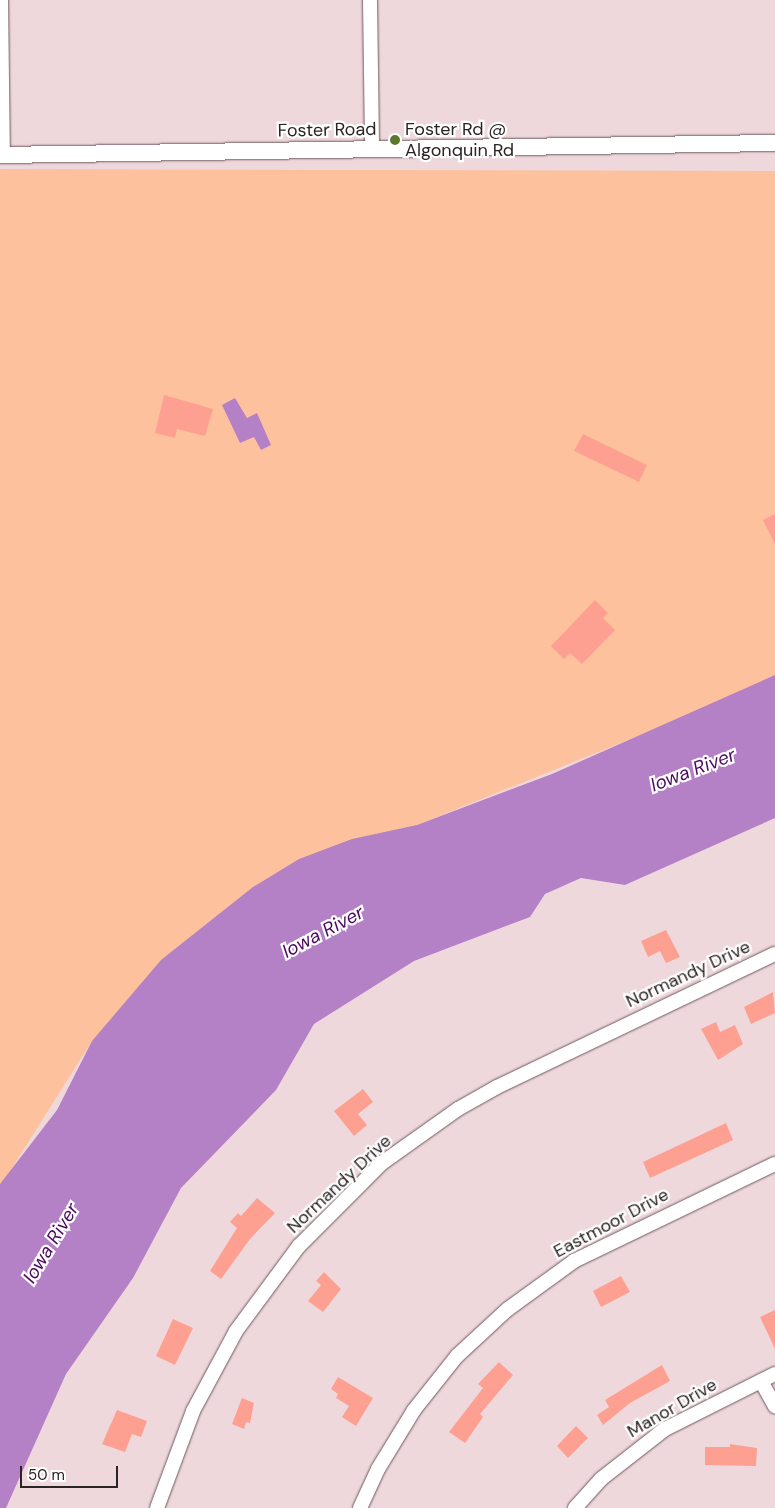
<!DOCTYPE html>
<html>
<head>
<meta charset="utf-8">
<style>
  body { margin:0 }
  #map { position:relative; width:775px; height:1508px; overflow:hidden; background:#efd8dc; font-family:"DM Sans",sans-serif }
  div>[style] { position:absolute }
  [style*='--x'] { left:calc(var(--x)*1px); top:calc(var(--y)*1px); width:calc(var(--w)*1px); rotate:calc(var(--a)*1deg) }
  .green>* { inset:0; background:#fdc29d }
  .water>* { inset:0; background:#b481c7 }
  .building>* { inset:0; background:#fda091 }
  .roads { filter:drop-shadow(0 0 1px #6d595d) drop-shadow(0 0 1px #6d595d) }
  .minor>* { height:14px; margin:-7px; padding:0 7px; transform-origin:7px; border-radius:7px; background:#fff }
  .tertiary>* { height:16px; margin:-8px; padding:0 8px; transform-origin:8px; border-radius:8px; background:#fff }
  .dots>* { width:14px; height:14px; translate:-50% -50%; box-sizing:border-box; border:2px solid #fff; border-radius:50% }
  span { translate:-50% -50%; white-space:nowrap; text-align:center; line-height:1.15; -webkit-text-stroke:4.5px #fff; paint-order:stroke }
  .street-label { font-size:18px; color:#2b2324 }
  .poi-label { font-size:18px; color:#2b2324 }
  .left { translate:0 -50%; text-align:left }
  .water-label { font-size:19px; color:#4d0961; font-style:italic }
  .scale { position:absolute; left:20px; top:1466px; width:98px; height:22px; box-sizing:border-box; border:2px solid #2b2324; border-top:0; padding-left:6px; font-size:15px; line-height:18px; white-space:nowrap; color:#2b2324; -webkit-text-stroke:4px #fff; paint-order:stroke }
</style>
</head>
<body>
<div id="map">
  <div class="green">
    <div style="clip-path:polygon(0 169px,775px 171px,775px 681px,417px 825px,92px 1041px,0 1187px)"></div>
  </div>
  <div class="water">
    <div style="clip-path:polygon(235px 398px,247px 418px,257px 413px,271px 445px,261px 450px,254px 437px,240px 443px,222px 405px)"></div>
    <div style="clip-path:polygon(775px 675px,775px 818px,625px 885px,581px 878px,545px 894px,530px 917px,414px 961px,314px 1024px,276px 1090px,181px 1188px,133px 1278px,66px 1374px,6px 1508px,0 1508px,0 1184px,57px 1110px,92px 1041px,161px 960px,253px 887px,299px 859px,352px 839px,417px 825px,552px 774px)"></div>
  </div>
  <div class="building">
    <div style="clip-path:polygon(164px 395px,213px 409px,205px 436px,177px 429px,175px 438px,155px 433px)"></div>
    <div style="clip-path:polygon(583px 434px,647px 465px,639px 482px,574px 451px)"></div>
    <div style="clip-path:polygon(775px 514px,775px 544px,763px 520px)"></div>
    <div style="clip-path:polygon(595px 600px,608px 613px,603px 618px,615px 630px,582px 664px,570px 653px,564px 659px,551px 646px)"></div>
    <div style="clip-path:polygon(666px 930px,680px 957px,666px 963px,660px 951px,648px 957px,641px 941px)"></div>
    <div style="clip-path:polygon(773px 992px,775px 1013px,751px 1024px,744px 1007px)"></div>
    <div style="clip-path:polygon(716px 1022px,720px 1032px,735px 1025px,743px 1044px,718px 1060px,701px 1029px)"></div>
    <div style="clip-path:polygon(363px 1089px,373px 1102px,358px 1114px,367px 1125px,354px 1136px,334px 1111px)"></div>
    <div style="clip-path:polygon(726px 1123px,733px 1140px,650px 1178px,643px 1162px)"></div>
    <div style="clip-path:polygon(257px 1198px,275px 1213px,250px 1239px,221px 1279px,210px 1271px,237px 1228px,230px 1222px,238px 1213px,241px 1216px)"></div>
    <div style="clip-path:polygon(324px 1272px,341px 1289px,323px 1312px,308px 1301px,321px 1285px,316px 1281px)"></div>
    <div style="clip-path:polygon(621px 1276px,630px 1292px,601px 1307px,593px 1291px)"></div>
    <div style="clip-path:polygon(775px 1310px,775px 1349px,760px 1317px)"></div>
    <div style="clip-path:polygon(173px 1319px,193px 1328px,175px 1365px,156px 1356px)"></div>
    <div style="clip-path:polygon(499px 1362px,513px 1375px,480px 1414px,483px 1417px,465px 1443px,449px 1432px,483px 1388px,478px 1384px)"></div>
    <div style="clip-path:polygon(662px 1365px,670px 1381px,630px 1403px,603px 1425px,597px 1415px,609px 1407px,605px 1400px)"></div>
    <div style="clip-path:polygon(338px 1377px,373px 1398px,356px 1426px,342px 1417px,349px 1406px,336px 1398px,338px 1394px,331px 1389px)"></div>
    <div style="clip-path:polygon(242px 1398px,254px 1403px,250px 1423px,246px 1422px,244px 1429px,232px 1424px)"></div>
    <div style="clip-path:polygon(117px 1410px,147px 1421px,141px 1437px,132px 1434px,125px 1452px,102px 1444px)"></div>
    <div style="clip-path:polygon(576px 1426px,588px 1438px,568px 1458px,557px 1446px)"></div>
    <div style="clip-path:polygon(730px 1444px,757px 1448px,756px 1466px,705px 1465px,705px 1447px,730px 1447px)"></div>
  </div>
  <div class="roads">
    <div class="minor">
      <div style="--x:1;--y:0;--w:155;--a:89.3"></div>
      <div style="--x:370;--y:0;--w:150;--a:89.2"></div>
      <div style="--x:761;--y:1381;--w:29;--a:61"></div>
      <div style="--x:157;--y:1508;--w:103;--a:-69.6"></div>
      <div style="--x:193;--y:1411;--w:91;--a:-61.7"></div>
      <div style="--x:236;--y:1331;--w:106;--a:-53.5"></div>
      <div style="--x:299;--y:1246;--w:117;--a:-45"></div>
      <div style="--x:382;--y:1163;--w:93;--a:-35.4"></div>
      <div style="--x:458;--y:1109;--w:45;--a:-29.4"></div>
      <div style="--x:497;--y:1087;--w:308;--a:-25.6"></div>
      <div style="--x:360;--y:1508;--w:43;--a:-65.2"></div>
      <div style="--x:378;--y:1469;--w:69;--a:-58.6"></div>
      <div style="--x:414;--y:1410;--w:69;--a:-51.5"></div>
      <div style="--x:457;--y:1356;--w:69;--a:-42.7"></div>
      <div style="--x:508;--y:1309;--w:82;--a:-36"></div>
      <div style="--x:574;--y:1261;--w:223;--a:-25.8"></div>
      <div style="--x:575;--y:1508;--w:39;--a:-48"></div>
      <div style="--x:601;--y:1479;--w:81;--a:-38"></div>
      <div style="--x:665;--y:1429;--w:123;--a:-26.6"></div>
    </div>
    <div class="tertiary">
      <div style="--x:0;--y:155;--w:775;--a:-0.89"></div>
    </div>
  </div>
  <div class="dots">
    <div style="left:395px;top:140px;background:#5c782c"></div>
  </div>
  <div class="street-label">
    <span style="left:327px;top:130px;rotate:-1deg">Foster Road</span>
    <span style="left:688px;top:974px;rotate:-25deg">Normandy Drive</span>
    <span style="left:339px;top:1184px;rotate:-43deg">Normandy Drive</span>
    <span style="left:611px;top:1223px;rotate:-28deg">Eastmoor Drive</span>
    <span style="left:672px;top:1408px;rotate:-30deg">Manor Drive</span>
  </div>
  <div class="poi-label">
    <span class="left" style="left:405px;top:140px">Foster Rd @<br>Algonquin Rd</span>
  </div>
  <div class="water-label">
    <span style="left:693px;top:770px;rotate:-21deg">Iowa River</span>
    <span style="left:323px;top:932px;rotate:-28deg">Iowa River</span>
    <span style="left:51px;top:1243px;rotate:-59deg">Iowa River</span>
  </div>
  <div class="scale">50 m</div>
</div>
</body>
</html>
